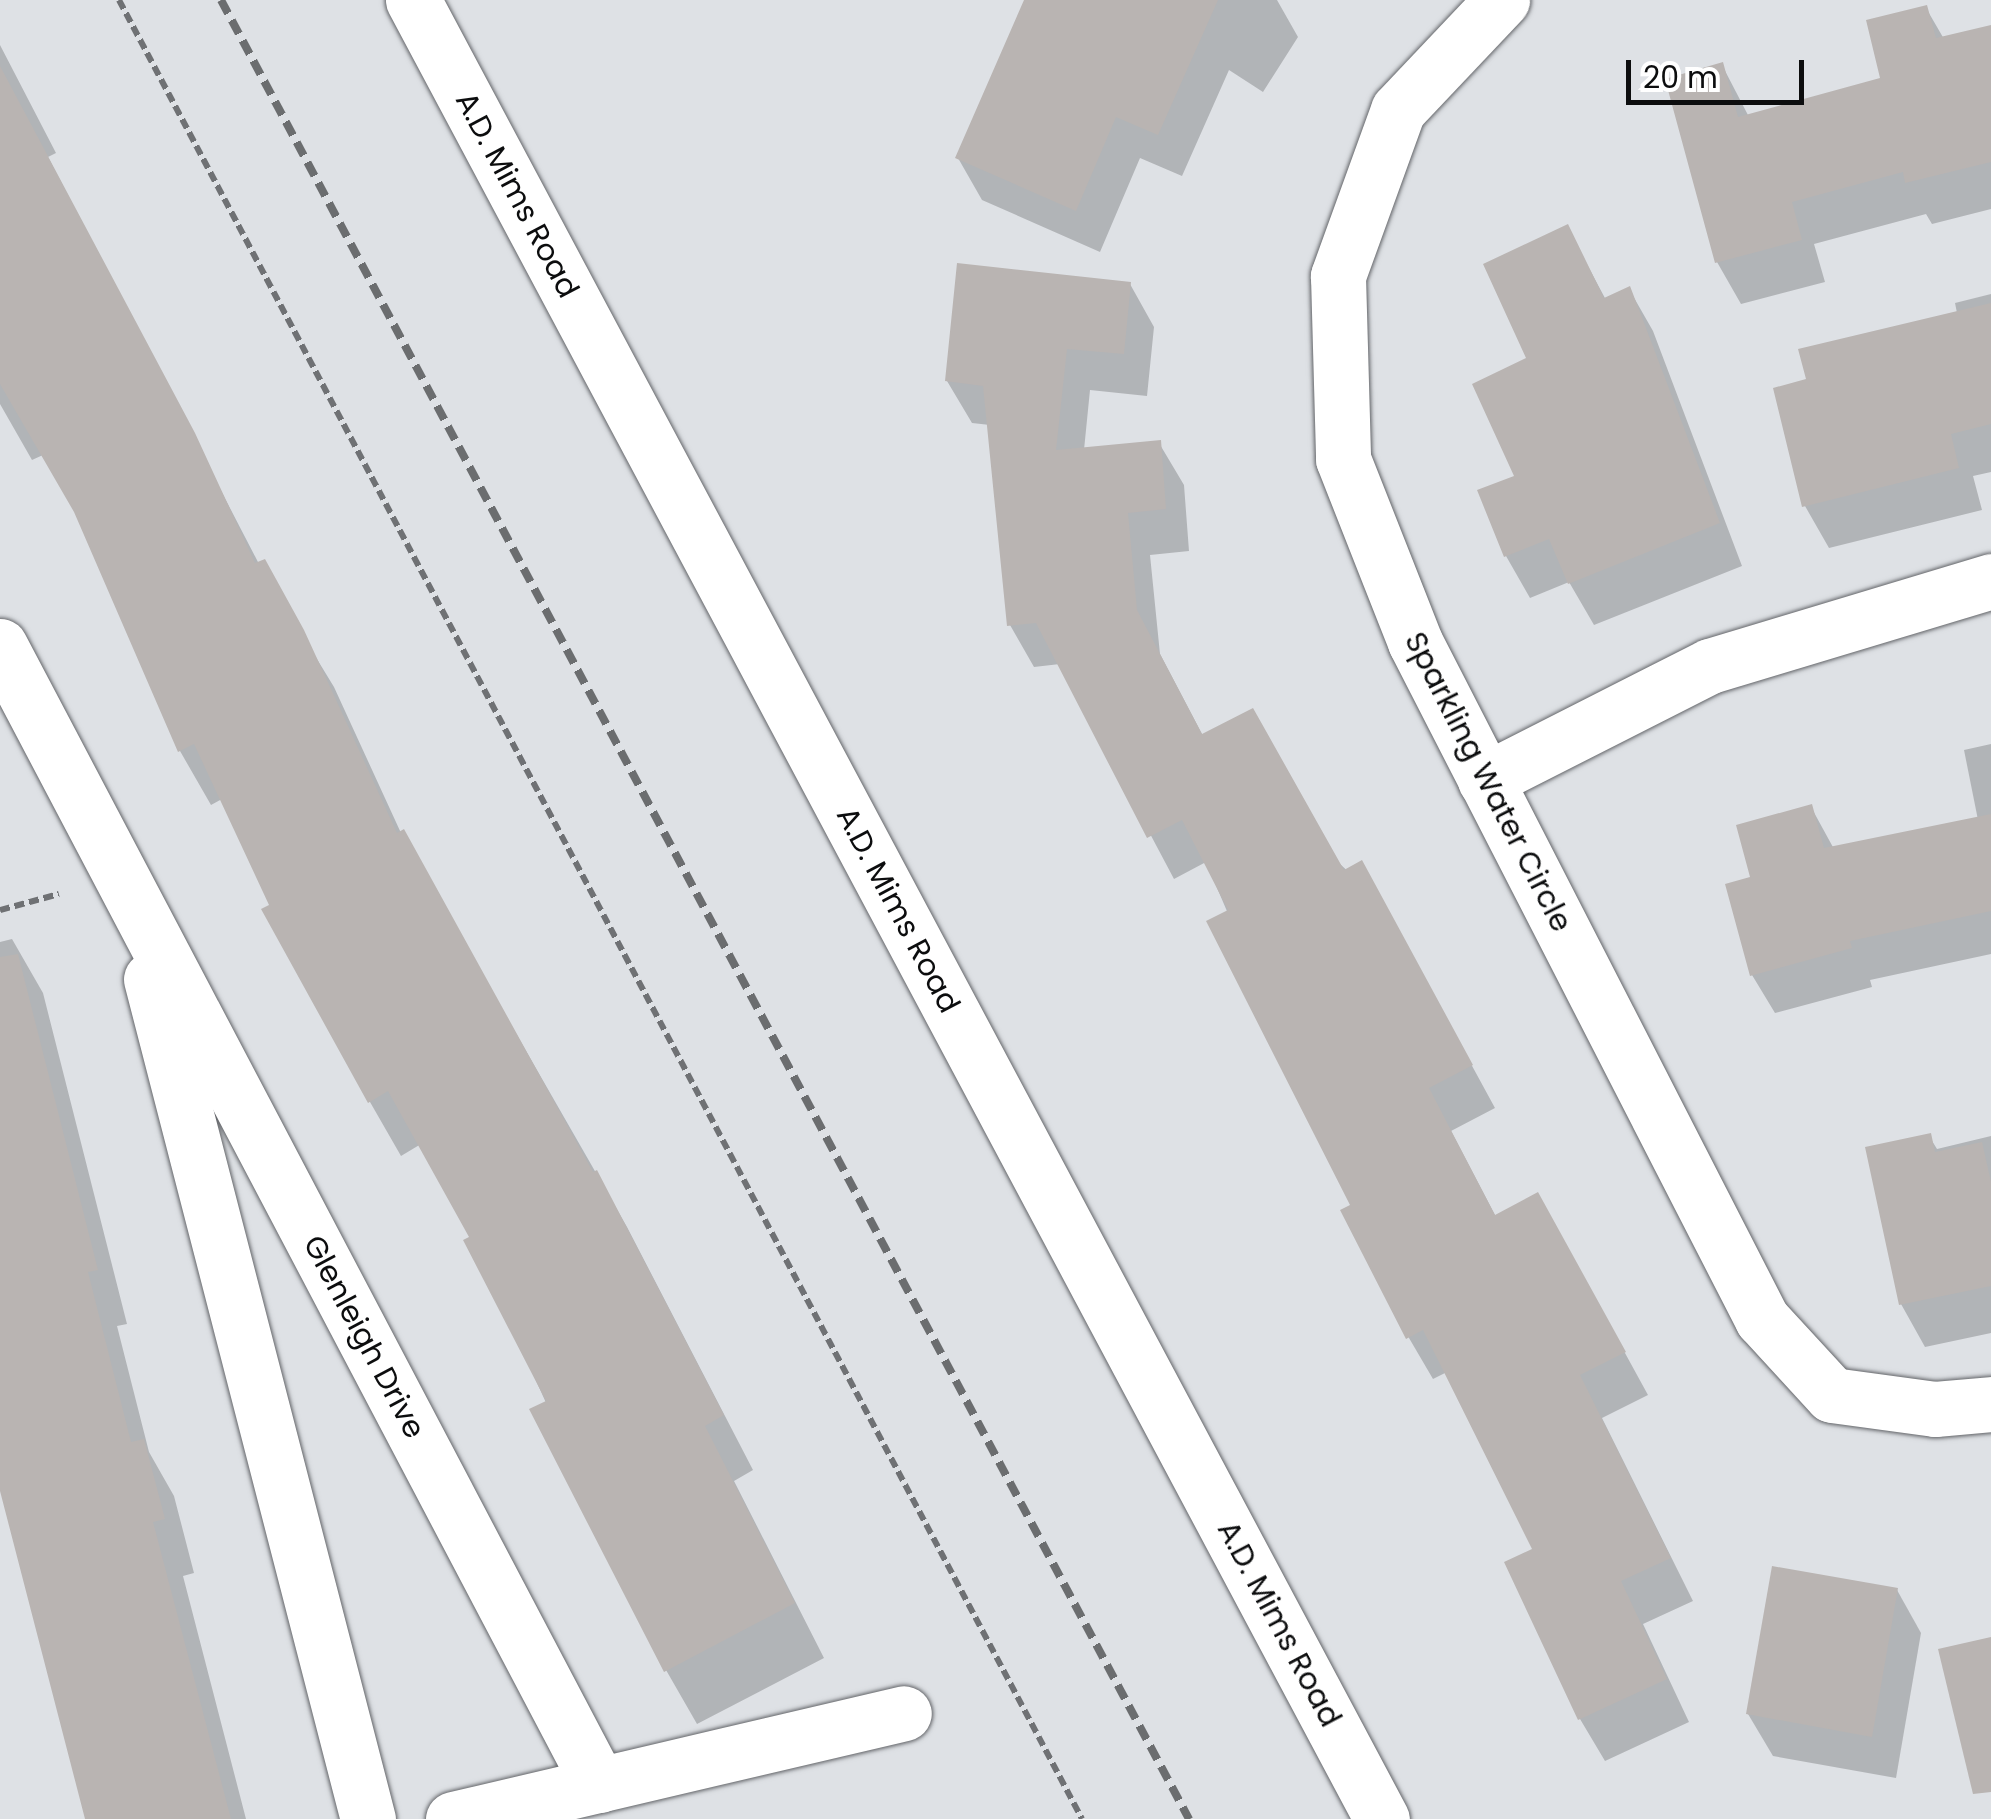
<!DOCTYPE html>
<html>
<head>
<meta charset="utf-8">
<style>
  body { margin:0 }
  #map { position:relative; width:1991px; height:1819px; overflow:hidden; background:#dee1e5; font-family:Poppins,sans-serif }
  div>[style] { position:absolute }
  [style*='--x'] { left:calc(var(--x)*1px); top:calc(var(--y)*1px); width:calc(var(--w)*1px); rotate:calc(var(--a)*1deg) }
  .shadow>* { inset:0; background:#0003 }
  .building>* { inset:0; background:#b9b4b2 }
  .path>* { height:6px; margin-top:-3px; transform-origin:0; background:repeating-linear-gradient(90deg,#6f7174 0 10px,transparent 0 15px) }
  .roads { filter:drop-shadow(0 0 2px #636569) drop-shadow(0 0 2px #636569) }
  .minor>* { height:55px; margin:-27.5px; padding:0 27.5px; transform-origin:27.5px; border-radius:27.5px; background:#fff }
  .rail>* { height:8px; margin-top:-4px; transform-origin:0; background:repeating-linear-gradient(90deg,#6b6d6f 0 15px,transparent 0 23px) }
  span { translate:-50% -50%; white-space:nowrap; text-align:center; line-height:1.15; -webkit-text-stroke:8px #fff; paint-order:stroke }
  .street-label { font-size:30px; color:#0c0d0e }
  .scale { position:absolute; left:1626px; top:60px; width:178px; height:45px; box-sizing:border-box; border:5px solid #0c0d0e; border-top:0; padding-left:12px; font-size:30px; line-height:35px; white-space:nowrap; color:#0c0d0e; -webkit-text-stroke:8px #fff; paint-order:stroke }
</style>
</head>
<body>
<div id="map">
  <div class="shadow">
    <div style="clip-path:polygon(1041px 0,1277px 0,1298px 37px,1263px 92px,1229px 70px,1182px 176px,1140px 158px,1100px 252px,982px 200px,958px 158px)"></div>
    <div style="clip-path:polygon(1926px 8px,1944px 39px,1991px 27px,1991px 209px,1932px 224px,1926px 214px,1814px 244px,1825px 282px,1741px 304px,1717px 262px,1722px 65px,1749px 117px,1883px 80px)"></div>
    <div style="clip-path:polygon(0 45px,56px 153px,48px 157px,259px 564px,334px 687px,401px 833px,627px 1227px,753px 1470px,734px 1481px,824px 1658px,697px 1724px,666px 1670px,472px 1238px,421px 1144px,401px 1156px,370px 1102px,265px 910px,272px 906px,222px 799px,211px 805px,180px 751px,77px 513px,43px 455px,32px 460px,0 404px)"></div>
    <div style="clip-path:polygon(1567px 227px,1606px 300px,1629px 289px,1653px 331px,1742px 566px,1594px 625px,1569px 582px,1530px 598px,1506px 556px,1530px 359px)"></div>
    <div style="clip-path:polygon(1130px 284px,1154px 327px,1147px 396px,1090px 390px,1084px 450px,1159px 443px,1184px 485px,1189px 551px,1150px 555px,1160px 654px,1203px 736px,1385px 906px,1495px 1108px,1451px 1131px,1496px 1217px,1562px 1238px,1648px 1395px,1602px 1418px,1693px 1601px,1643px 1624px,1689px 1722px,1605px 1761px,1580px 1719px,1535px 1551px,1447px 1372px,1433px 1379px,1409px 1338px,1206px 862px,1174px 879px,1060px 664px,1034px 667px,1010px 625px,990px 425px,972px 423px,947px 381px)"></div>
    <div style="clip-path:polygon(1991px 294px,1991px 472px,1973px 476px,1982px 510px,1829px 548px,1805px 506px,1809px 381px,1957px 313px,1955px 303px)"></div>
    <div style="clip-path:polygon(1991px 744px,1991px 954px,1870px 980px,1872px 987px,1775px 1013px,1752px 975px,1753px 878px,1811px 807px,1834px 849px,1978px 820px,1964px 750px)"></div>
    <div style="clip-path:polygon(12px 939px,43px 993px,127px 1324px,117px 1326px,149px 1452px,174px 1496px,194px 1573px,183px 1576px,246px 1819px,89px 1819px,0 1478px,0 942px)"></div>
    <div style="clip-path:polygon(1929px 1136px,1937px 1149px,1991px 1136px,1991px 1333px,1925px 1347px,1901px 1304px)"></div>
    <div style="clip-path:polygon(1897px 1590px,1921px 1633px,1896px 1778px,1773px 1756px,1748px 1714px)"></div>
  </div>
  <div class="building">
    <div style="clip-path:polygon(1024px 0,1218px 0,1158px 135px,1116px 117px,1076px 211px,955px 158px)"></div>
    <div style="clip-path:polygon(1927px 5px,1936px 38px,1991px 25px,1991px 162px,1905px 183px,1903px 172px,1792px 202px,1802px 240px,1715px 263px,1665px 79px,1723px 62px,1738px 117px,1880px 78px,1866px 20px)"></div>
    <div style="clip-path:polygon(0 66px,195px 433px,255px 563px,265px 559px,304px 630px,397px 833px,404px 829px,593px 1172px,597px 1170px,724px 1415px,705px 1426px,795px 1603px,664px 1672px,529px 1409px,546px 1401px,463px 1240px,469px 1237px,388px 1091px,368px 1103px,261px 909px,269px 905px,194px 744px,178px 752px,74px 512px,0 384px)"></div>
    <div style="clip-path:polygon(1568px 224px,1604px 298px,1630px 286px,1720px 523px,1568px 584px,1549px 539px,1504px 557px,1477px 490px,1514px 476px,1472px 384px,1526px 358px,1483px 264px)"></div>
    <div style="clip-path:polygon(957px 263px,1131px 282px,1124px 354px,1067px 349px,1056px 450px,1161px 440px,1166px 509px,1128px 513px,1137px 610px,1202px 734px,1253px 708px,1344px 870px,1362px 860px,1473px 1065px,1429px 1088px,1495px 1215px,1538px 1192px,1626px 1352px,1580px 1375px,1671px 1558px,1621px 1581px,1667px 1679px,1578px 1720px,1504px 1562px,1532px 1549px,1423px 1330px,1406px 1339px,1340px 1210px,1350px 1205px,1206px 921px,1228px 910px,1182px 820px,1147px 838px,1036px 623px,1007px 626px,983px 386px,945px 381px)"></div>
    <div style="clip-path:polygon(1991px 303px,1991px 424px,1951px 434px,1959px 468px,1802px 507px,1773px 388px,1806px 379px,1798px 349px)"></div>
    <div style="clip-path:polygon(1812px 804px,1824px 848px,1991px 814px,1991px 911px,1850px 941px,1852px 948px,1750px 976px,1725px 884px,1750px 877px,1736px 825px)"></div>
    <div style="clip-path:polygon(18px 954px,98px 1270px,88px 1272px,131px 1442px,144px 1439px,165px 1519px,153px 1522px,231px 1819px,85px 1819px,0 1491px,0 957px)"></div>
    <div style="clip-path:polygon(1931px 1133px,1935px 1152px,1982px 1142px,1991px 1182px,1991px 1286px,1899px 1305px,1865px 1147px)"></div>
    <div style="clip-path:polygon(1772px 1566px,1898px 1588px,1872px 1737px,1746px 1714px)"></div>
    <div style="clip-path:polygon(1991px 1637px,1991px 1792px,1973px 1794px,1938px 1649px)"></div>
  </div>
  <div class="path">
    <div style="--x:119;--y:0;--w:2058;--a:62.1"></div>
    <div style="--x:0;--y:910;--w:61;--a:-15.2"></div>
  </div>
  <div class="roads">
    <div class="minor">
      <div style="--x:413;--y:0;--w:2061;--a:61.96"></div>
      <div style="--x:1502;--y:0;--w:151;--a:133.4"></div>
      <div style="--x:1398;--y:110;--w:177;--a:109.9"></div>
      <div style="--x:1338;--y:276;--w:183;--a:88.4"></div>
      <div style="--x:1343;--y:459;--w:197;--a:68.5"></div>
      <div style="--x:1415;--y:642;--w:761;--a:62.86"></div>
      <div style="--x:1762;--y:1319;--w:103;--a:47.4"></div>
      <div style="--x:1832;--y:1395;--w:104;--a:7.7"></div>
      <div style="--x:1935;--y:1409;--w:56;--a:-5.1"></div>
      <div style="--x:0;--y:646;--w:1287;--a:62.26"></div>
      <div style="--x:1485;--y:780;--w:252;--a:-26.9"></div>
      <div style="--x:1710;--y:666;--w:294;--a:-16.8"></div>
      <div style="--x:151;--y:979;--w:868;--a:75.52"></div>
      <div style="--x:453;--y:1819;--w:463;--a:-13.2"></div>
    </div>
  </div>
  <div class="rail">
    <div style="--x:221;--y:0;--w:2061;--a:61.98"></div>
  </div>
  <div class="street-label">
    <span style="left:517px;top:195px;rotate:62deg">A.D. Mims Road</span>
    <span style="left:1488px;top:782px;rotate:63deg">Sparkling Water Circle</span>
    <span style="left:898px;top:910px;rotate:62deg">A.D. Mims Road</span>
    <span style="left:364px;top:1337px;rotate:62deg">Glenleigh Drive</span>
    <span style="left:1279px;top:1624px;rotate:62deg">A.D. Mims Road</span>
  </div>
  <div class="scale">20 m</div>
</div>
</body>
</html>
